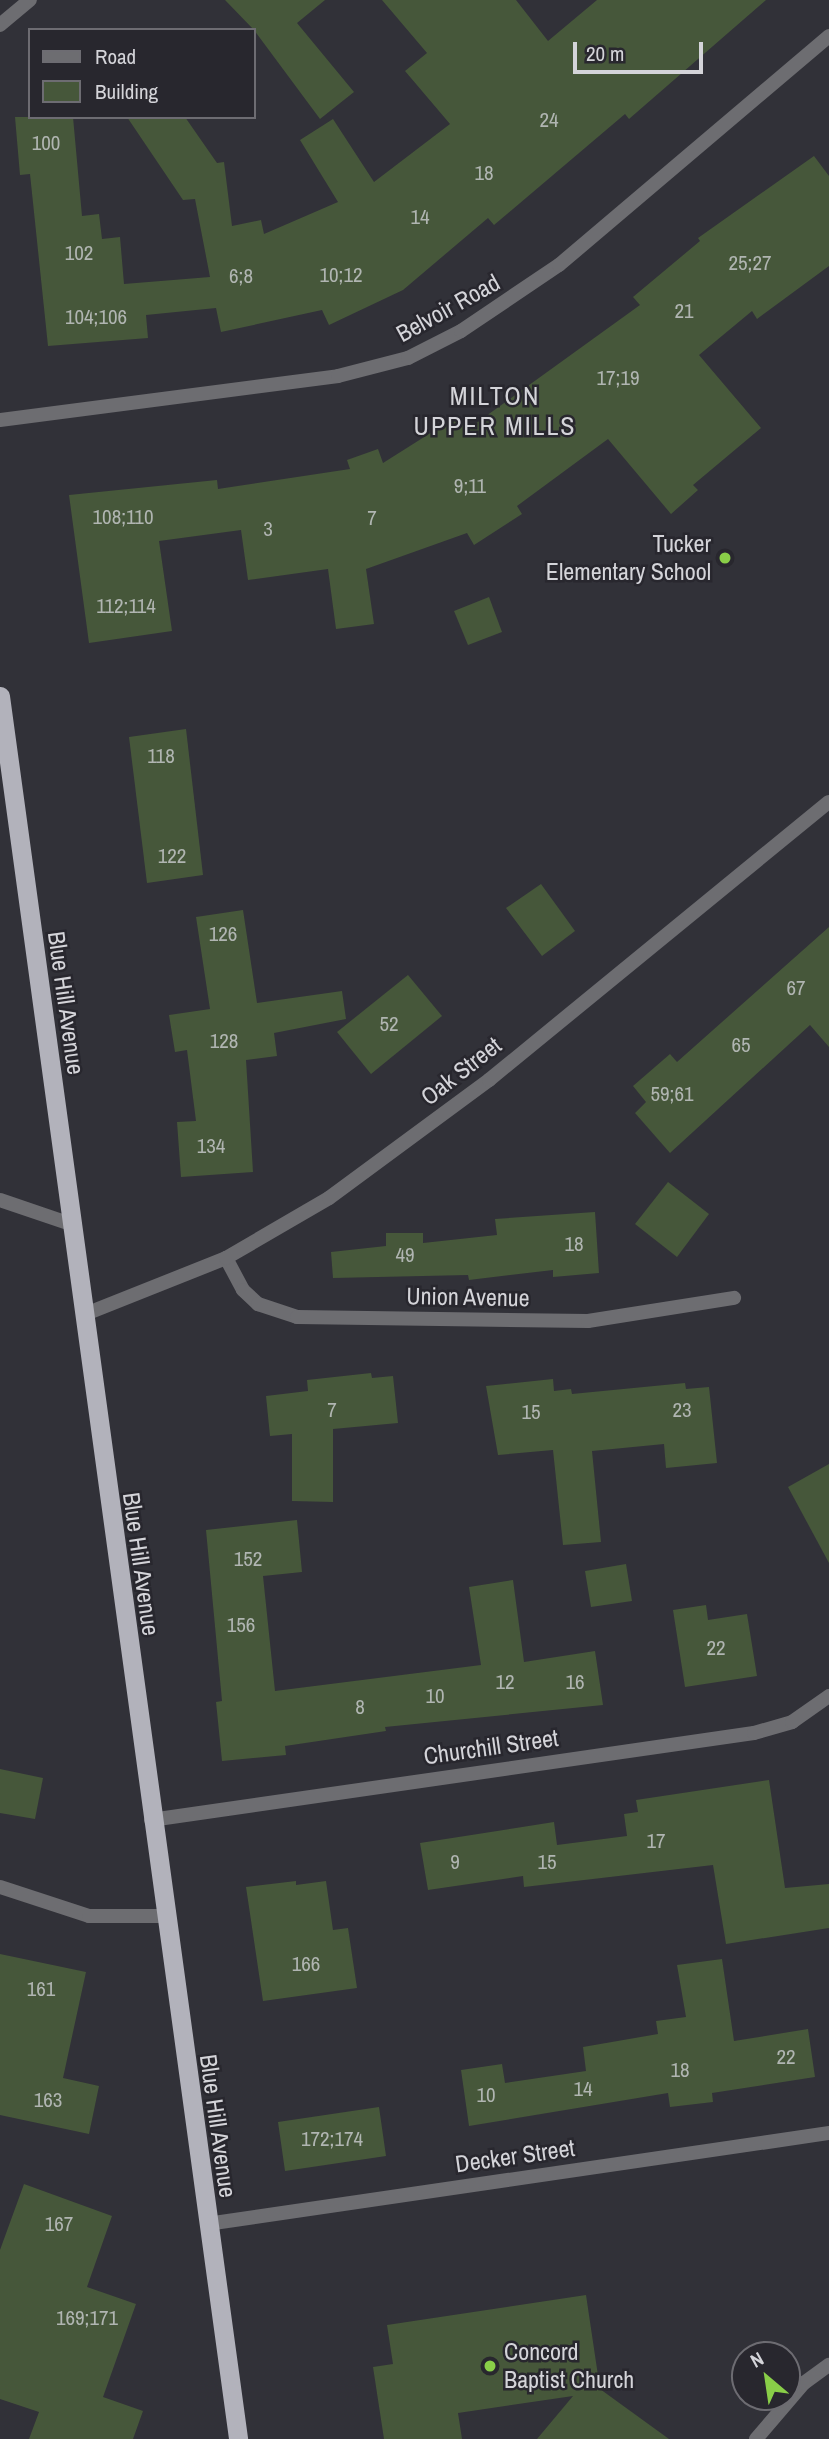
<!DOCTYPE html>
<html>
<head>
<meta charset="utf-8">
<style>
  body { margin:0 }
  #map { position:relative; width:829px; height:2439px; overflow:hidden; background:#313138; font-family:"Archivo Narrow",sans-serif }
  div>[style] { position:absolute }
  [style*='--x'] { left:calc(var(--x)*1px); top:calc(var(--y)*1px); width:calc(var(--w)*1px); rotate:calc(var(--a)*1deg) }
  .building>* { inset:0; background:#46573a }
  .service>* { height:14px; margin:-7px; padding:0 7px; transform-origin:7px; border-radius:7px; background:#6d6d71 }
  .minor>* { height:14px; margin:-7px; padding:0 7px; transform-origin:7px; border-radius:7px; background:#6d6d71 }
  .trunk>* { height:19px; margin:-9.5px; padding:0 9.5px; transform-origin:9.5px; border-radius:9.5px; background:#b2b2bb }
  .dots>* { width:19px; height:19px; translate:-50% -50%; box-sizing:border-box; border:4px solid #28272e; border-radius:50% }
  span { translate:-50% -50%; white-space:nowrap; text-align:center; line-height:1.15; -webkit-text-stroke:5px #28272e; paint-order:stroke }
  .number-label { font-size:21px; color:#b0b5b1 }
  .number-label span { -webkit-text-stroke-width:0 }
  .street-label { font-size:24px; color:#d4d4d9 }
  .poi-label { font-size:24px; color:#d4d4d9 }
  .right { translate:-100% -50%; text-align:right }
  .left { translate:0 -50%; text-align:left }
  .neighbourhood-label { font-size:26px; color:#d4d4d9; letter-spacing:2px }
  .legend { position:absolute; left:28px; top:28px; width:228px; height:91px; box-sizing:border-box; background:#28272e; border:2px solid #6d6c72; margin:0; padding:9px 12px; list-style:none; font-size:21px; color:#d4d4d9 }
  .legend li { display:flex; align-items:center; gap:14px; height:35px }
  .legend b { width:35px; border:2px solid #6d6c72 }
  .north { position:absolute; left:731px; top:2341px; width:70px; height:70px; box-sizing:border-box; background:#28272e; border:2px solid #6d6c72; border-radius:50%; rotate:331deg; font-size:19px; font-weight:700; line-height:28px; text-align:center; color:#d4d4d9 }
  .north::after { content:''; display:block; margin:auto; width:24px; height:32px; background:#89ce48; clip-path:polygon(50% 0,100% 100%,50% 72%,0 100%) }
  .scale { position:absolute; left:573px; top:42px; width:130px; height:32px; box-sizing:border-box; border:4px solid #d4d4d9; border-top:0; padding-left:9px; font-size:21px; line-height:24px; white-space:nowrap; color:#d4d4d9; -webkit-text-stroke:5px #28272e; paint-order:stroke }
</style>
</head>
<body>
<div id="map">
  <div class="building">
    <div style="clip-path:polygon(225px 0,325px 0,297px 23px,354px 92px,320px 119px,254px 30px)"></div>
    <div style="clip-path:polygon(382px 0,516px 0,548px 41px,597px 0,766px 0,629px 119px,625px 114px,494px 225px,488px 218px,403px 290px,329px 325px,322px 310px,221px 332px,216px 308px,146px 315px,148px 338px,48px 346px,30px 174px,20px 175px,15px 117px,73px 117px,82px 216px,99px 214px,102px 239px,120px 237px,124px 284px,210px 277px,195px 199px,183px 200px,127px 117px,185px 117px,217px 163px,224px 162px,232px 226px,261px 220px,264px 234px,338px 202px,300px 140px,333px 119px,374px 182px,450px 124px,405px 71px,427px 53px)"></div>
    <div style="clip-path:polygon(814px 156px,829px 176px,829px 266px,757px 319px,752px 311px,699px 355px,761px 428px,693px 485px,698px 490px,671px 514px,608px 439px,517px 506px,522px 514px,474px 545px,467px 533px,366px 569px,374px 624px,336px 629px,328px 569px,248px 580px,241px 530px,159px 541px,172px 631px,89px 643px,69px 495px,217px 480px,218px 489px,350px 469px,347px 460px,378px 449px,383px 463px,459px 415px,468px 429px,640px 305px,633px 297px,700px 241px,698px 238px)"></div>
    <div style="clip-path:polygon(489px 597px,502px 632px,468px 645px,454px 611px)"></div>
    <div style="clip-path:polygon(186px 729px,203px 875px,147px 883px,129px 737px)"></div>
    <div style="clip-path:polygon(541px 884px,575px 931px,542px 956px,506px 908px)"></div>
    <div style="clip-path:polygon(243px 910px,257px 1003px,342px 991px,346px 1019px,274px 1033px,277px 1056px,246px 1060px,253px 1172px,181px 1177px,177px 1122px,196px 1121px,187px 1050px,175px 1052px,169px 1015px,210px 1009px,196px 917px)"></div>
    <div style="clip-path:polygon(829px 927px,829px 1047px,810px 1025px,670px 1153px,635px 1113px,646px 1102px,633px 1086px,670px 1054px,677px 1062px)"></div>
    <div style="clip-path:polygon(408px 975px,442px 1016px,371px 1074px,337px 1032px)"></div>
    <div style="clip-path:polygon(668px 1182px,709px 1214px,677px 1257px,635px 1224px)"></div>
    <div style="clip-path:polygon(595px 1212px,599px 1273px,553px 1277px,553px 1270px,469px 1280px,468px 1275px,333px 1278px,331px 1252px,386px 1246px,386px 1233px,423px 1233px,423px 1243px,497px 1235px,495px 1219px)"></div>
    <div style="clip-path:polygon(371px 1373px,372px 1378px,393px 1376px,398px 1423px,333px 1429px,333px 1502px,292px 1501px,292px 1434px,270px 1436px,266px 1396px,308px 1391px,307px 1380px)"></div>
    <div style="clip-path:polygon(553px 1379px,554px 1391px,571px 1389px,572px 1394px,685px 1383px,686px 1389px,709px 1387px,717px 1463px,666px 1468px,664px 1444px,592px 1451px,601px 1542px,563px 1545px,553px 1450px,498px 1455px,486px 1386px)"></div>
    <div style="clip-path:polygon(829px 1464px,829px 1563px,788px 1487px)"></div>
    <div style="clip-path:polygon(297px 1520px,302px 1572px,263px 1576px,275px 1691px,481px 1665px,469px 1587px,513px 1580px,524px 1662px,595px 1651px,603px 1705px,385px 1727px,386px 1731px,285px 1746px,286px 1755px,222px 1761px,216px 1702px,222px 1701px,206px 1530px)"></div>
    <div style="clip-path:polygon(626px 1564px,632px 1601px,591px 1607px,585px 1571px)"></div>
    <div style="clip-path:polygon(706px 1605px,708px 1620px,747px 1614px,757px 1676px,685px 1687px,673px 1610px)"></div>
    <div style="clip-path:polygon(0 1769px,43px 1778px,35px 1819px,0 1813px)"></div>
    <div style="clip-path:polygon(769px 1780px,785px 1888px,829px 1884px,829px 1928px,726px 1944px,713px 1865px,524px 1887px,523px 1876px,428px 1890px,420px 1843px,554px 1822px,557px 1845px,627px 1836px,624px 1814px,638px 1812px,636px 1800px)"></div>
    <div style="clip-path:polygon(296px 1881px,296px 1885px,326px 1881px,333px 1930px,348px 1928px,357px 1988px,263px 2001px,246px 1887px)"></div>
    <div style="clip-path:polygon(0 1954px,86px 1972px,63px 2078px,99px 2086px,89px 2134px,0 2115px)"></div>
    <div style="clip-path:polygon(722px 1959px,734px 2041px,808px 2029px,815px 2077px,712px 2093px,713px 2102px,670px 2107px,668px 2093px,469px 2126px,461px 2070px,502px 2064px,505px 2083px,586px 2071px,583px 2047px,658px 2034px,656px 2021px,686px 2017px,677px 1965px)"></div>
    <div style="clip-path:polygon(379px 2107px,386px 2156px,285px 2171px,278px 2122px)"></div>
    <div style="clip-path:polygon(24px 2184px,112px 2216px,87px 2287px,136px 2304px,103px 2397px,143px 2411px,133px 2439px,29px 2439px,39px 2412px,0 2399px,0 2250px)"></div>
    <div style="clip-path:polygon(586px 2295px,600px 2389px,669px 2439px,537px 2439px,573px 2396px,458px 2413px,462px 2439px,384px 2439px,373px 2367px,393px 2364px,387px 2325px)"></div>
  </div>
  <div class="service">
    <div style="--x:756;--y:2439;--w:74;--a:-49.4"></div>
    <div style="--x:804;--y:2383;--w:31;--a:-36"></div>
  </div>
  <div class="minor">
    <div style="--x:0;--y:25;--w:39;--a:-40"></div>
    <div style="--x:0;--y:420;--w:341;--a:-7.4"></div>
    <div style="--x:338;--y:376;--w:72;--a:-14.4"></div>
    <div style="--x:408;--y:358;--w:59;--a:-27"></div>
    <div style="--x:461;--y:331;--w:118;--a:-34"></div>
    <div style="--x:559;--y:265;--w:354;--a:-40.3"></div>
    <div style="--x:0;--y:1200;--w:75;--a:18.7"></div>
    <div style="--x:226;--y:1258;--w:36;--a:62"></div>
    <div style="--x:243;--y:1290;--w:21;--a:43"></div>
    <div style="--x:258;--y:1304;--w:41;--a:18.4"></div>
    <div style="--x:297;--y:1317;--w:291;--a:0.8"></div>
    <div style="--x:588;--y:1321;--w:148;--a:-9"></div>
    <div style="--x:83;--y:1315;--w:154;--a:-21.7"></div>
    <div style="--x:226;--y:1258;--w:119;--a:-30.2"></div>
    <div style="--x:329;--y:1198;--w:199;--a:-36.4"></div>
    <div style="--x:489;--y:1080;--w:439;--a:-39.3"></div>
    <div style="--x:151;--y:1820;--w:609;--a:-8.21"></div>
    <div style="--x:754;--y:1733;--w:40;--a:-16"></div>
    <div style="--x:792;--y:1722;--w:45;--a:-35.1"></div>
    <div style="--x:0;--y:1887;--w:94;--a:18"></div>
    <div style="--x:89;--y:1916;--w:75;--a:0"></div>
    <div style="--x:207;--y:2224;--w:629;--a:-8.32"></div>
  </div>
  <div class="trunk">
    <div style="--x:0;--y:696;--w:1759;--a:82.22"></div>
  </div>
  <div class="dots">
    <div style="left:725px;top:558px;background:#89ce48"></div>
    <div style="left:490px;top:2366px;background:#89ce48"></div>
  </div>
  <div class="number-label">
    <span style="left:549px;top:120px">24</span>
    <span style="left:46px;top:143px">100</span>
    <span style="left:484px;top:173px">18</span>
    <span style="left:420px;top:217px">14</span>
    <span style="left:79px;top:253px">102</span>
    <span style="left:750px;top:263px">25;27</span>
    <span style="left:341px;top:275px">10;12</span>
    <span style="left:241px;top:276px">6;8</span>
    <span style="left:684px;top:311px">21</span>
    <span style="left:96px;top:317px">104;106</span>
    <span style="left:618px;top:378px">17;19</span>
    <span style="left:470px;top:486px">9;11</span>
    <span style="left:123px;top:517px">108;110</span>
    <span style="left:372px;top:518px">7</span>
    <span style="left:268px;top:529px">3</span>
    <span style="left:126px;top:606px">112;114</span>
    <span style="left:161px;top:756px">118</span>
    <span style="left:172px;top:856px">122</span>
    <span style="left:223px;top:934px">126</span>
    <span style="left:796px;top:988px">67</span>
    <span style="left:389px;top:1024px">52</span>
    <span style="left:224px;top:1041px">128</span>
    <span style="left:741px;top:1045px">65</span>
    <span style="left:672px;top:1094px">59;61</span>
    <span style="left:211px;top:1146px">134</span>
    <span style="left:574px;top:1244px">18</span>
    <span style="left:405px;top:1255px">49</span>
    <span style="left:332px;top:1410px">7</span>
    <span style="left:682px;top:1410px">23</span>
    <span style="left:531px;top:1412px">15</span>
    <span style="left:248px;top:1559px">152</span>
    <span style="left:241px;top:1625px">156</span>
    <span style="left:716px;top:1648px">22</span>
    <span style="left:505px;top:1682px">12</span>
    <span style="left:575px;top:1682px">16</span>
    <span style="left:435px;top:1696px">10</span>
    <span style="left:360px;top:1707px">8</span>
    <span style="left:656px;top:1841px">17</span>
    <span style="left:455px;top:1862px">9</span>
    <span style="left:547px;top:1862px">15</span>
    <span style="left:306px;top:1964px">166</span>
    <span style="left:41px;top:1989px">161</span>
    <span style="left:786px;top:2057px">22</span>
    <span style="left:680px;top:2070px">18</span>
    <span style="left:583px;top:2089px">14</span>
    <span style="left:486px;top:2095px">10</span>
    <span style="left:48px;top:2100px">163</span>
    <span style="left:332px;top:2139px">172;174</span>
    <span style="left:59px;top:2224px">167</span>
    <span style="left:87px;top:2318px">169;171</span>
  </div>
  <div class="street-label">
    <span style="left:448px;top:308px;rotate:-29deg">Belvoir Road</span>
    <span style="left:66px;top:1003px;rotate:82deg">Blue Hill Avenue</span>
    <span style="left:461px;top:1071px;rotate:-38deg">Oak Street</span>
    <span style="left:468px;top:1297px;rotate:1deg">Union Avenue</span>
    <span style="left:141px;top:1564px;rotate:82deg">Blue Hill Avenue</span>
    <span style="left:491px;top:1747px;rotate:-8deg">Churchill Street</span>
    <span style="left:218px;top:2126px;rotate:82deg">Blue Hill Avenue</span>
    <span style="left:515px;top:2156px;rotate:-8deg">Decker Street</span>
  </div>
  <div class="poi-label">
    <span class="right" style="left:711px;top:558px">Tucker<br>Elementary School</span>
    <span class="left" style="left:504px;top:2366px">Concord<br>Baptist Church</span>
  </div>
  <div class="neighbourhood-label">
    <span style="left:495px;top:411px">MILTON<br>UPPER MILLS</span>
  </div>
  <ul class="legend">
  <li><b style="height:9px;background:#6d6d71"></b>Road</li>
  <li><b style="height:19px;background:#46573a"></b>Building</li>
  </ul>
  <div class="north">N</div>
  <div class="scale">20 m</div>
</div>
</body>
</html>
